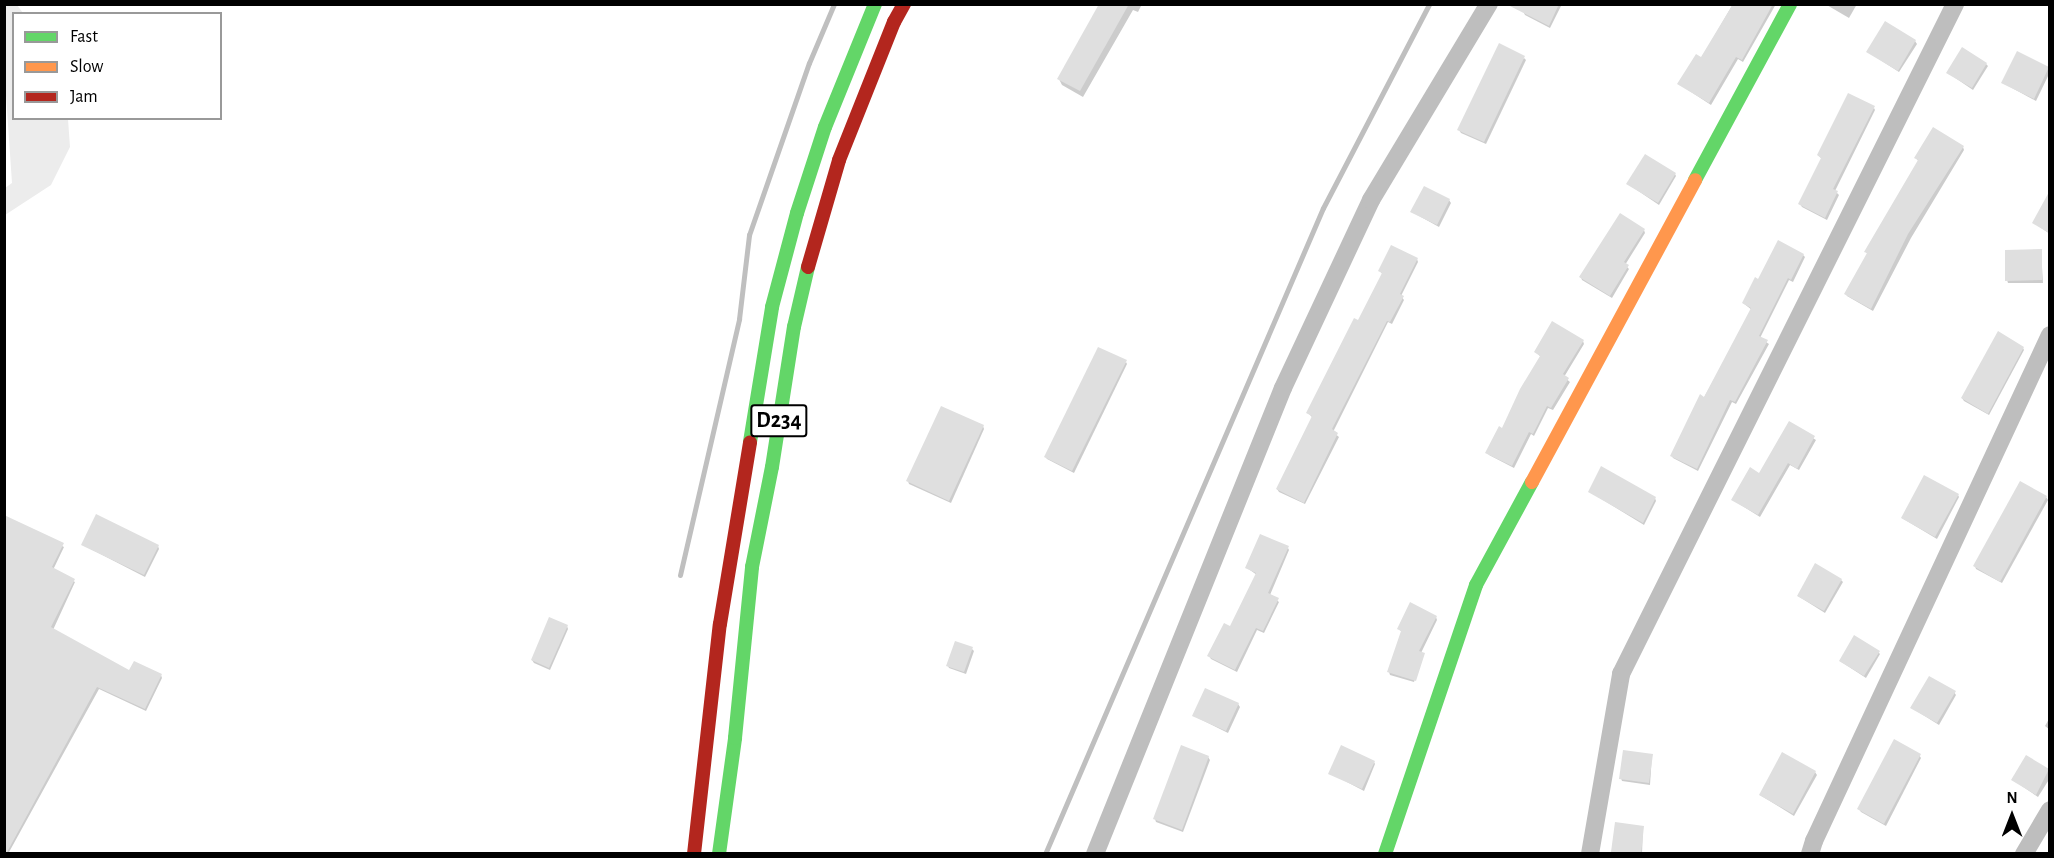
<!DOCTYPE html>
<html>
<head>
<meta charset="utf-8">
<style>
  body { margin:0 }
  #map { position:relative; width:2054px; height:858px; overflow:hidden; background:#fff; font-family:"Alegreya Sans",sans-serif }
  div>[style] { position:absolute }
  [style*='--x'] { left:calc(var(--x)*1px); top:calc(var(--y)*1px); width:calc(var(--w)*1px); rotate:calc(var(--a)*1deg) }
  .green>* { inset:0; background:#ececec }
  .shadow>* { inset:0; background:#0003 }
  .stream>* { height:5px; margin:-2.5px; padding:0 2.5px; transform-origin:2.5px; border-radius:2.5px; background:#bfbfbf }
  .building>* { inset:0; background:#dfdfdf }
  .street>* { height:18px; margin:-9px; padding:0 9px; transform-origin:9px; border-radius:9px; background:#bebebe }
  .fast>* { height:14px; margin:-7px; padding:0 7px; transform-origin:7px; border-radius:7px; background:#63d668 }
  .slow>* { height:14px; margin:-7px; padding:0 7px; transform-origin:7px; border-radius:7px; background:#ff974d }
  .jam>* { height:14px; margin:-7px; padding:0 7px; transform-origin:7px; border-radius:7px; background:#b3261e }
  span { translate:-50% -50%; white-space:nowrap; text-align:center; line-height:1.15; -webkit-text-stroke:4.5px #fff; paint-order:stroke }
  .shield-label span { padding:2px 4px; background:#fff; border:2px solid; border-radius:4px; -webkit-text-stroke-width:0 }
  .shield-label { font-size:22px; color:#000; font-weight:700 }
  .frame { position:absolute; inset:0; border:6px solid #000; pointer-events:none }
  .legend { position:absolute; left:12px; top:12px; width:210px; height:108px; box-sizing:border-box; background:#fff; border:2px solid #999; margin:0; padding:8px 10px; list-style:none; font-size:18px; color:#000 }
  .legend li { display:flex; align-items:center; gap:12px; height:30px }
  .legend b { width:30px; border:2px solid #999 }
  .north { position:absolute; left:1982px; top:786px; width:60px; height:60px; -webkit-text-stroke:4px #fff; paint-order:stroke; rotate:0deg; font-size:16px; font-weight:700; line-height:24px; text-align:center; color:#000 }
  .north::after { content:''; display:block; margin:auto; width:21px; height:27px; background:#000; clip-path:polygon(50% 0,100% 100%,50% 72%,0 100%) }
</style>
</head>
<body>
<div id="map">
  <div class="green">
    <div style="clip-path:polygon(5px 4px,17px 5px,23px 13px,14px 14px,14px 118px,68px 119px,70px 147px,51px 185px,5px 215px,5px 188px,12px 183px,4px 66px)"></div>
  </div>
  <div class="shadow">
    <div style="clip-path:polygon(1101px 4px,1142px 4px,1138px 12px,1133px 10px,1083px 97px,1062px 85px,1059px 79px)"></div>
    <div style="clip-path:polygon(1528px 4px,1562px 4px,1550px 28px,1525px 15px,1524px 13px)"></div>
    <div style="clip-path:polygon(1733px 4px,1776px 4px,1743px 62px,1738px 59px,1711px 105px,1679px 84px,1701px 59px)"></div>
    <div style="clip-path:polygon(1825px 4px,1857px 4px,1849px 18px)"></div>
    <div style="clip-path:polygon(1915px 41px,1917px 44px,1899px 72px,1868px 52px)"></div>
    <div style="clip-path:polygon(1524px 58px,1526px 60px,1486px 144px,1461px 133px,1459px 130px)"></div>
    <div style="clip-path:polygon(1986px 64px,1988px 66px,1973px 90px,1948px 73px)"></div>
    <div style="clip-path:polygon(2048px 68px,2050px 72px,2036px 101px,2003px 83px)"></div>
    <div style="clip-path:polygon(1874px 108px,1875px 110px,1835px 191px,1839px 195px,1827px 220px,1802px 207px,1800px 204px,1822px 159px,1818px 155px)"></div>
    <div style="clip-path:polygon(1963px 147px,1964px 150px,1911px 238px,1873px 311px,1847px 296px,1846px 294px,1868px 255px,1866px 252px,1919px 162px,1916px 158px)"></div>
    <div style="clip-path:polygon(1675px 174px,1676px 176px,1659px 205px,1628px 184px)"></div>
    <div style="clip-path:polygon(2050px 195px,2050px 234px,2034px 223px)"></div>
    <div style="clip-path:polygon(1449px 200px,1451px 203px,1439px 227px,1412px 212px)"></div>
    <div style="clip-path:polygon(1644px 230px,1645px 233px,1625px 265px,1629px 269px,1612px 298px,1582px 280px,1581px 277px)"></div>
    <div style="clip-path:polygon(2041px 251px,2043px 283px,2008px 283px,2007px 280px)"></div>
    <div style="clip-path:polygon(1803px 255px,1805px 257px,1793px 282px,1789px 280px,1760px 338px,1769px 344px,1736px 404px,1732px 402px,1698px 471px,1673px 458px,1672px 456px,1752px 310px,1743px 303px,1759px 281px)"></div>
    <div style="clip-path:polygon(1417px 259px,1418px 262px,1401px 296px,1404px 300px,1392px 324px,1388px 322px,1333px 432px,1339px 437px,1305px 504px,1279px 492px,1277px 489px,1313px 418px,1308px 413px,1359px 322px,1383px 275px,1380px 271px)"></div>
    <div style="clip-path:polygon(1583px 341px,1584px 344px,1564px 377px,1570px 382px,1553px 410px,1548px 408px,1534px 436px,1531px 434px,1514px 468px,1489px 455px,1487px 452px,1503px 430px,1541px 357px,1536px 352px)"></div>
    <div style="clip-path:polygon(2023px 348px,2024px 350px,1989px 415px,1964px 401px,1962px 398px)"></div>
    <div style="clip-path:polygon(1126px 362px,1127px 364px,1074px 473px,1047px 459px,1045px 456px)"></div>
    <div style="clip-path:polygon(1789px 423px,1816px 440px,1799px 470px,1790px 465px,1760px 517px,1733px 500px,1759px 475px)"></div>
    <div style="clip-path:polygon(983px 426px,984px 429px,951px 503px,909px 484px,908px 481px)"></div>
    <div style="clip-path:polygon(1590px 492px,1655px 498px,1656px 501px,1644px 525px)"></div>
    <div style="clip-path:polygon(1958px 495px,1959px 497px,1937px 539px,1902px 518px)"></div>
    <div style="clip-path:polygon(2046px 497px,2048px 500px,2002px 583px,1976px 569px,1975px 566px)"></div>
    <div style="clip-path:polygon(4px 516px,64px 547px,53px 570px,75px 582px,53px 630px,130px 672px,161px 675px,162px 678px,146px 711px,99px 689px,8px 854px,4px 854px)"></div>
    <div style="clip-path:polygon(83px 545px,158px 546px,159px 549px,145px 577px)"></div>
    <div style="clip-path:polygon(1288px 548px,1289px 550px,1270px 595px,1279px 602px,1264px 633px,1257px 630px,1237px 672px,1211px 659px,1209px 656px,1231px 628px,1257px 575px,1247px 568px)"></div>
    <div style="clip-path:polygon(1841px 580px,1843px 582px,1825px 613px,1798px 596px)"></div>
    <div style="clip-path:polygon(1436px 617px,1437px 620px,1421px 653px,1423px 654px,1414px 682px,1390px 675px,1389px 672px,1402px 632px,1399px 629px)"></div>
    <div style="clip-path:polygon(567px 626px,568px 629px,550px 670px,534px 663px,532px 660px)"></div>
    <div style="clip-path:polygon(972px 649px,974px 651px,966px 674px,949px 668px,948px 666px)"></div>
    <div style="clip-path:polygon(1878px 652px,1880px 654px,1866px 678px,1840px 661px)"></div>
    <div style="clip-path:polygon(1954px 692px,1956px 695px,1939px 725px,1912px 708px)"></div>
    <div style="clip-path:polygon(1238px 704px,1240px 707px,1228px 733px,1194px 716px)"></div>
    <div style="clip-path:polygon(2050px 717px,2050px 730px,2045px 726px)"></div>
    <div style="clip-path:polygon(1652px 755px,1650px 785px,1622px 781px,1621px 778px)"></div>
    <div style="clip-path:polygon(1919px 755px,1921px 758px,1886px 826px,1861px 812px,1859px 809px)"></div>
    <div style="clip-path:polygon(1208px 757px,1210px 760px,1183px 832px,1156px 822px,1155px 819px)"></div>
    <div style="clip-path:polygon(2027px 757px,2050px 771px,2050px 778px,2038px 797px,2013px 780px)"></div>
    <div style="clip-path:polygon(1374px 762px,1375px 764px,1364px 791px,1330px 773px)"></div>
    <div style="clip-path:polygon(1815px 772px,1817px 775px,1794px 816px,1760px 795px)"></div>
    <div style="clip-path:polygon(1643px 828px,1642px 854px,1613px 854px,1612px 851px)"></div>
  </div>
  <div class="stream">
    <div style="--x:680;--y:575;--w:263;--a:-77"></div>
    <div style="--x:739;--y:319;--w:85;--a:-83.2"></div>
    <div style="--x:749;--y:235;--w:182;--a:-70.8"></div>
    <div style="--x:809;--y:63;--w:64;--a:-67"></div>
    <div style="--x:1045;--y:854;--w:703;--a:-66.72"></div>
    <div style="--x:1323;--y:208;--w:230;--a:-62.5"></div>
  </div>
  <div class="building">
    <div style="clip-path:polygon(1099px 4px,1129px 4px,1080px 91px,1057px 79px)"></div>
    <div style="clip-path:polygon(1506px 4px,1559px 4px,1549px 26px)"></div>
    <div style="clip-path:polygon(1733px 4px,1773px 4px,1742px 60px,1736px 57px,1709px 103px,1677px 84px,1696px 54px,1701px 57px)"></div>
    <div style="clip-path:polygon(1885px 21px,1916px 40px,1898px 71px,1866px 52px)"></div>
    <div style="clip-path:polygon(1499px 43px,1525px 56px,1484px 142px,1457px 130px)"></div>
    <div style="clip-path:polygon(1962px 47px,1987px 63px,1972px 88px,1946px 73px)"></div>
    <div style="clip-path:polygon(2017px 51px,2049px 67px,2034px 99px,2001px 83px)"></div>
    <div style="clip-path:polygon(1848px 93px,1875px 106px,1833px 189px,1838px 191px,1825px 218px,1798px 204px,1821px 158px,1817px 155px)"></div>
    <div style="clip-path:polygon(1933px 127px,1964px 146px,1908px 234px,1871px 309px,1844px 294px,1867px 253px,1864px 252px,1918px 160px,1914px 158px)"></div>
    <div style="clip-path:polygon(1645px 154px,1676px 173px,1658px 203px,1626px 184px)"></div>
    <div style="clip-path:polygon(1424px 186px,1450px 199px,1437px 225px,1410px 212px)"></div>
    <div style="clip-path:polygon(2049px 192px,2049px 233px,2032px 223px)"></div>
    <div style="clip-path:polygon(1620px 213px,1645px 229px,1624px 262px,1629px 265px,1610px 296px,1579px 277px)"></div>
    <div style="clip-path:polygon(1778px 240px,1804px 254px,1791px 280px,1788px 278px,1759px 336px,1768px 340px,1735px 402px,1730px 400px,1697px 469px,1670px 456px,1700px 394px,1704px 397px,1751px 308px,1742px 303px,1755px 277px,1758px 279px)"></div>
    <div style="clip-path:polygon(1391px 245px,1418px 258px,1400px 294px,1404px 296px,1390px 322px,1387px 321px,1332px 429px,1338px 433px,1304px 503px,1276px 489px,1312px 416px,1306px 413px,1354px 318px,1358px 320px,1382px 273px,1378px 271px)"></div>
    <div style="clip-path:polygon(2042px 249px,2042px 280px,2005px 281px,2005px 250px)"></div>
    <div style="clip-path:polygon(1552px 321px,1584px 340px,1563px 374px,1569px 378px,1551px 408px,1547px 406px,1533px 434px,1529px 432px,1512px 466px,1485px 453px,1499px 426px,1502px 428px,1520px 389px,1540px 356px,1534px 352px)"></div>
    <div style="clip-path:polygon(1998px 331px,2024px 347px,1988px 414px,1961px 398px)"></div>
    <div style="clip-path:polygon(1098px 347px,1127px 360px,1072px 471px,1044px 457px)"></div>
    <div style="clip-path:polygon(941px 406px,984px 425px,949px 501px,906px 481px)"></div>
    <div style="clip-path:polygon(1789px 421px,1815px 436px,1797px 469px,1788px 463px,1758px 515px,1731px 500px,1750px 467px,1759px 473px)"></div>
    <div style="clip-path:polygon(1601px 466px,1656px 497px,1643px 523px,1588px 492px)"></div>
    <div style="clip-path:polygon(1924px 475px,1959px 494px,1935px 537px,1901px 518px)"></div>
    <div style="clip-path:polygon(2020px 481px,2047px 496px,2000px 582px,1973px 566px)"></div>
    <div style="clip-path:polygon(96px 514px,159px 545px,144px 575px,81px 545px)"></div>
    <div style="clip-path:polygon(4px 515px,64px 543px,52px 567px,75px 579px,51px 627px,129px 670px,134px 661px,162px 674px,145px 709px,97px 687px,6px 854px)"></div>
    <div style="clip-path:polygon(1260px 534px,1289px 546px,1268px 593px,1279px 598px,1263px 631px,1256px 628px,1235px 670px,1207px 656px,1224px 623px,1230px 626px,1256px 573px,1245px 568px)"></div>
    <div style="clip-path:polygon(1815px 563px,1842px 579px,1824px 611px,1797px 596px)"></div>
    <div style="clip-path:polygon(1410px 602px,1437px 616px,1419px 651px,1425px 653px,1416px 681px,1387px 672px,1401px 631px,1397px 629px)"></div>
    <div style="clip-path:polygon(549px 617px,568px 625px,549px 668px,531px 660px)"></div>
    <div style="clip-path:polygon(1854px 635px,1880px 651px,1864px 676px,1839px 661px)"></div>
    <div style="clip-path:polygon(955px 641px,973px 647px,964px 672px,946px 666px)"></div>
    <div style="clip-path:polygon(1929px 676px,1956px 691px,1937px 723px,1910px 708px)"></div>
    <div style="clip-path:polygon(1205px 688px,1239px 703px,1226px 731px,1192px 716px)"></div>
    <div style="clip-path:polygon(1894px 739px,1921px 754px,1884px 824px,1857px 809px)"></div>
    <div style="clip-path:polygon(1181px 745px,1209px 756px,1182px 830px,1153px 819px)"></div>
    <div style="clip-path:polygon(1341px 745px,1375px 761px,1362px 789px,1328px 774px)"></div>
    <div style="clip-path:polygon(1623px 750px,1653px 754px,1649px 783px,1619px 779px)"></div>
    <div style="clip-path:polygon(1782px 752px,1816px 771px,1793px 814px,1759px 795px)"></div>
    <div style="clip-path:polygon(2026px 755px,2049px 769px,2036px 795px,2011px 780px)"></div>
    <div style="clip-path:polygon(1615px 822px,1644px 826px,1641px 854px,1611px 852px)"></div>
  </div>
  <div class="street">
    <div style="--x:1095;--y:854;--w:502;--a:-68.03"></div>
    <div style="--x:1283;--y:388;--w:208;--a:-64.9"></div>
    <div style="--x:1371;--y:200;--w:229;--a:-59"></div>
    <div style="--x:1590;--y:854;--w:183;--a:-80.2"></div>
    <div style="--x:1621;--y:674;--w:749;--a:-63.5"></div>
    <div style="--x:1810;--y:854;--w:14;--a:-73"></div>
    <div style="--x:1814;--y:841;--w:558;--a:-65"></div>
    <div style="--x:2024;--y:854;--w:51;--a:-59.4"></div>
  </div>
  <div class="fast">
    <div style="--x:1695;--y:180;--w:200;--a:-61.6"></div>
    <div style="--x:750;--y:442;--w:137;--a:-80.7"></div>
    <div style="--x:772;--y:307;--w:97;--a:-75.1"></div>
    <div style="--x:797;--y:213;--w:90;--a:-72"></div>
    <div style="--x:825;--y:127;--w:133;--a:-67.9"></div>
    <div style="--x:719;--y:854;--w:117;--a:-82.1"></div>
    <div style="--x:735;--y:738;--w:172;--a:-84.3"></div>
    <div style="--x:752;--y:567;--w:102;--a:-78.7"></div>
    <div style="--x:772;--y:467;--w:142;--a:-81.1"></div>
    <div style="--x:794;--y:327;--w:62;--a:-76.9"></div>
    <div style="--x:1385;--y:854;--w:284;--a:-71.3"></div>
    <div style="--x:1476;--y:585;--w:117;--a:-61.5"></div>
  </div>
  <div class="slow">
    <div style="--x:1532;--y:482;--w:343;--a:-61.6"></div>
  </div>
  <div class="jam">
    <div style="--x:808;--y:267;--w:111;--a:-73.8"></div>
    <div style="--x:839;--y:160;--w:149;--a:-68.3"></div>
    <div style="--x:894;--y:22;--w:21;--a:-61"></div>
    <div style="--x:694;--y:854;--w:231;--a:-83.6"></div>
    <div style="--x:720;--y:624;--w:184;--a:-80.6"></div>
  </div>
  <div class="shield-label">
    <span style="left:779px;top:421px">D234</span>
  </div>
  <div class="frame"></div>
  <ul class="legend">
  <li><b style="height:8px;background:#63d668"></b>Fast</li>
  <li><b style="height:8px;background:#ff974d"></b>Slow</li>
  <li><b style="height:8px;background:#b3261e"></b>Jam</li>
  </ul>
  <div class="north">N</div>
</div>
</body>
</html>
